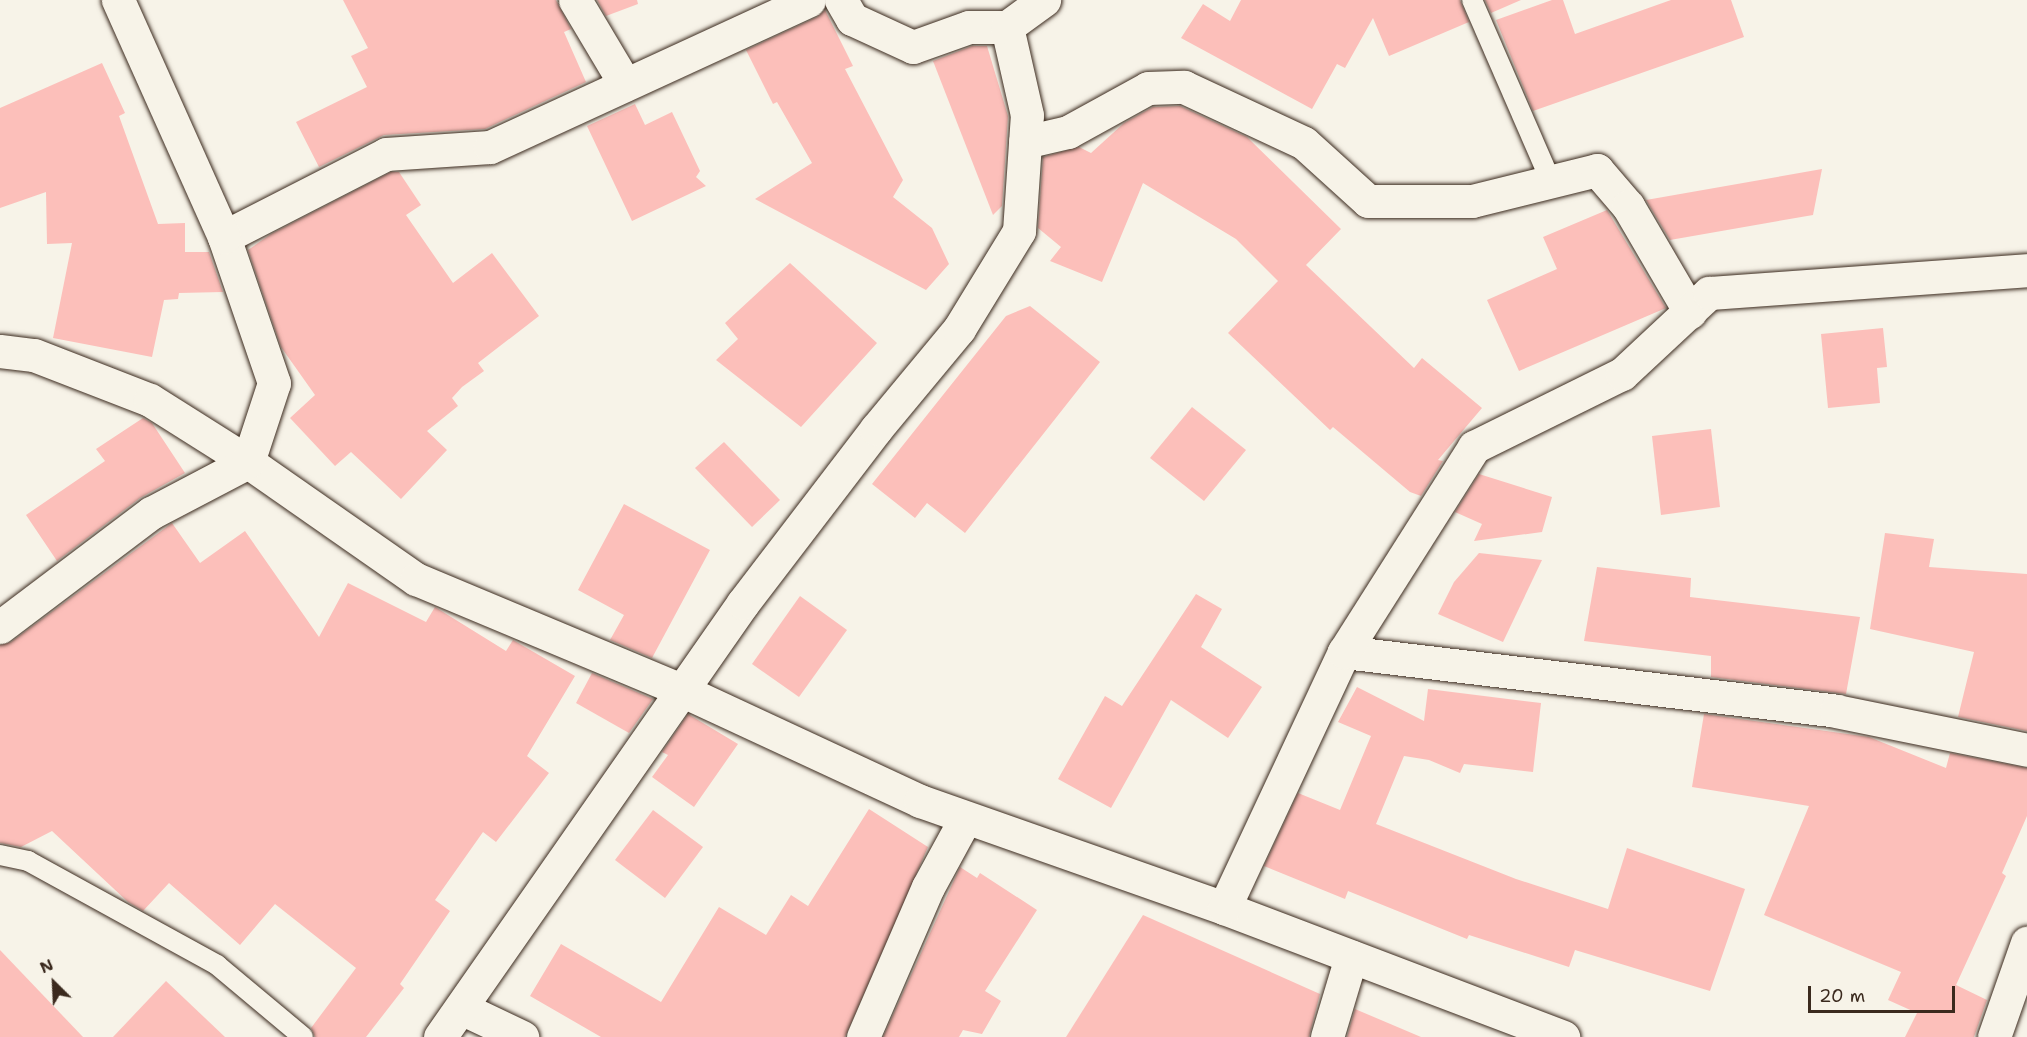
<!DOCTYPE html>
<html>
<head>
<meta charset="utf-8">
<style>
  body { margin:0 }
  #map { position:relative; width:2027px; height:1037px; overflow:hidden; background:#f7f3e8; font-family:"Shantell Sans",sans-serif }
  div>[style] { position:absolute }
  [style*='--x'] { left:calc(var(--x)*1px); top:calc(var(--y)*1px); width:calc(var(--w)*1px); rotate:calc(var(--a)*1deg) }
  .building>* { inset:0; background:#fcbfba }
  .roads { filter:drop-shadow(0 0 2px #3b2a1e) drop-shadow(0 0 2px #3b2a1e) }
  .service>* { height:20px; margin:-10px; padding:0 10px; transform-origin:10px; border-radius:10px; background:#f7f3e8 }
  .minor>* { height:33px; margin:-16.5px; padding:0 16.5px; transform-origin:16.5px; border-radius:16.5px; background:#f7f3e8 }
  span { translate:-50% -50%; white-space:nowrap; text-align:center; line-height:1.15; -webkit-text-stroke:6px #f7f3e8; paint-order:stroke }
  .north { position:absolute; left:24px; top:953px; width:60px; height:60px; -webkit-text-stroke:4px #f7f3e8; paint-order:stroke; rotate:336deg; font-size:16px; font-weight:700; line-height:24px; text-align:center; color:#3b2a1e }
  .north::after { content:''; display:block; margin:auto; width:21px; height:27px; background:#3b2a1e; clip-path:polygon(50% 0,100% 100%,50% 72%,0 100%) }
  .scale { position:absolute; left:1808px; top:986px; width:147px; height:27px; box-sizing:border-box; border:3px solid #3b2a1e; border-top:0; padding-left:8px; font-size:18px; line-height:21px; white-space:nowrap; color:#3b2a1e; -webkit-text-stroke:4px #f7f3e8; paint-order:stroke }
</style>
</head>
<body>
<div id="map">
  <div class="building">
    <div style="clip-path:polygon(343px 0,556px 0,571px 29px,564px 32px,586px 82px,485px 129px,384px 135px,319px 167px,296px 122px,367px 87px,351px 56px,368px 48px)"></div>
    <div style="clip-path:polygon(597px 0,637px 0,638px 4px,606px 16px)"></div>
    <div style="clip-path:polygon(1241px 0,1460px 0,1469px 22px,1389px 56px,1373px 18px,1345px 68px,1337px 64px,1312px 109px,1181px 38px,1203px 4px,1230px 21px)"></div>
    <div style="clip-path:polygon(1485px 0,1521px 0,1491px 13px)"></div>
    <div style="clip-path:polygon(1552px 0,1563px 0,1575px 34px,1671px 0,1731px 0,1744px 37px,1533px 111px,1496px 20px)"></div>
    <div style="clip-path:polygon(825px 10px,853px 66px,845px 69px,903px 180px,893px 197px,932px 228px,949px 264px,926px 290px,755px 199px,812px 163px,777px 102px,773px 104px,746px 50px,817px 17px)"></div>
    <div style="clip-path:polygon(972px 46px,987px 46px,1008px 116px,1002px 206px,993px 215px,933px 61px)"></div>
    <div style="clip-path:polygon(102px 63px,125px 113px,119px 116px,158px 224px,185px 223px,185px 252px,209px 252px,223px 292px,179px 293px,178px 299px,164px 300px,152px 357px,53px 338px,72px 243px,47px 244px,46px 192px,0 208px,0 108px)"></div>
    <div style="clip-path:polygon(635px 104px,645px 125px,672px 112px,700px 171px,696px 177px,706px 186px,632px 221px,587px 126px)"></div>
    <div style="clip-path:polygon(1180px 106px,1247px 137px,1341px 229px,1306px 265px,1414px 368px,1422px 358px,1482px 408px,1438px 460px,1443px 461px,1421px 496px,1410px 492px,1333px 427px,1330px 430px,1228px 333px,1278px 281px,1236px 239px,1143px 183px,1102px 282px,1050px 261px,1061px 247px,1038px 228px,1043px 157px,1079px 147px,1091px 153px,1124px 123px,1153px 107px)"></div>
    <div style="clip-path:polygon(1822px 169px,1813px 215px,1670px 240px,1646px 200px)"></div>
    <div style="clip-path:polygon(391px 172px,399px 172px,421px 205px,406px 215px,453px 283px,492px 253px,539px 316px,478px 363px,484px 371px,462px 387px,452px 398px,458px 406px,427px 431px,447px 450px,401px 499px,351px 452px,335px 466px,290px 418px,315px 395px,281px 347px,248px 250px,271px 234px)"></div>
    <div style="clip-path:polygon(1607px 210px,1666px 308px,1519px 371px,1487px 300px,1557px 269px,1543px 237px)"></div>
    <div style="clip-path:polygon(790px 263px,877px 343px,801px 427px,716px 360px,738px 339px,725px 323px)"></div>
    <div style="clip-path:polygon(1030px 306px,1100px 362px,965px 533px,927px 503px,915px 518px,872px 484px,1006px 316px)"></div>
    <div style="clip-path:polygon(1883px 328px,1887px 367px,1877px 368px,1880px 403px,1828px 408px,1821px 334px)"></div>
    <div style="clip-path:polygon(1192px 407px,1246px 450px,1204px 501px,1150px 458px)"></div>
    <div style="clip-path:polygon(143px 418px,152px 423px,185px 473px,140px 498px,57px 561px,26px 515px,105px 461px,96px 449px)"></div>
    <div style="clip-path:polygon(1711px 429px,1720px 507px,1661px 515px,1652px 436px)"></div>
    <div style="clip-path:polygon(724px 442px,780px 500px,752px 527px,695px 468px)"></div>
    <div style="clip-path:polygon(1479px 474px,1552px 497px,1542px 532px,1474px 541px,1482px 524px,1455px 512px)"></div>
    <div style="clip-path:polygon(624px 504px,710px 550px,652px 658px,610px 640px,624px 615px,578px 590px)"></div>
    <div style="clip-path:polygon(172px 523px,200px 563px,245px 531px,319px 637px,348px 583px,426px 622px,435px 607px,506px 651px,513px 640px,575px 676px,527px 756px,549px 773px,496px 842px,483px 832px,435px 900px,450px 911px,400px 984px,404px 988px,366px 1037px,315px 1037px,311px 1028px,356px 968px,275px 904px,240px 945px,169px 883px,143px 911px,128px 902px,52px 831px,21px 847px,0 843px,0 645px,11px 642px)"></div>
    <div style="clip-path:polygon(1885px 533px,1934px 539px,1929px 567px,2027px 574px,2027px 731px,1958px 717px,1974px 652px,1870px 629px)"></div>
    <div style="clip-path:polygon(1479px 553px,1542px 560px,1503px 642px,1438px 614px,1454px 582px)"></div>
    <div style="clip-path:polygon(1597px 567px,1691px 578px,1690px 597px,1860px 617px,1846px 694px,1711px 677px,1711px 656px,1584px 641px)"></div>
    <div style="clip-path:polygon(1196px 594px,1222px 609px,1201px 647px,1262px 687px,1228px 738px,1171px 700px,1111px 808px,1058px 779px,1105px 696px,1122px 706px)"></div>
    <div style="clip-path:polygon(800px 596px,847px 630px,799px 697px,752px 664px)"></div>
    <div style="clip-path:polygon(592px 673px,653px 699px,629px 733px,576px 703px)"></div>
    <div style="clip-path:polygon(1357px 687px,1424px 721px,1428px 689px,1541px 703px,1533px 772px,1464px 764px,1460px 773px,1429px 760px,1404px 756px,1376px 824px,1516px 879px,1608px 909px,1627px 848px,1745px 889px,1710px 991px,1575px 950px,1569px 967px,1469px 935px,1467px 939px,1348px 891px,1345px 899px,1264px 866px,1298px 793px,1340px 810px,1371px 736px,1338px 722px)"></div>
    <div style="clip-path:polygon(688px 714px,738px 744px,694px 807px,652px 777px,668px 755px,662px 752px)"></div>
    <div style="clip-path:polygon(1704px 714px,1869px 737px,1946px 768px,1950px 753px,2027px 768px,2027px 816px,2002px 873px,2006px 876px,1956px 985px,1987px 1000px,1974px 1037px,1905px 1037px,1917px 1013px,1888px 1000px,1901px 972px,1764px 915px,1809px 806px,1692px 787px)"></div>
    <div style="clip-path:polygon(869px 809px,928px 847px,845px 1037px,601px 1037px,530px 996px,561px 944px,661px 1002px,719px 907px,766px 935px,791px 895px,808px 906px)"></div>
    <div style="clip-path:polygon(653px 810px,703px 847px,665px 898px,615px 860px)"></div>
    <div style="clip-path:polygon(960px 867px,977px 878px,980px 873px,1037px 910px,985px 991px,1001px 1001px,982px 1034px,963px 1030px,959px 1037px,883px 1037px)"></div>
    <div style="clip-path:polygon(1143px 915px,1320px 994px,1309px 1037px,1066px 1037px)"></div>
    <div style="clip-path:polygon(0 950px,83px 1037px,0 1037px)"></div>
    <div style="clip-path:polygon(166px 981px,225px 1037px,113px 1037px)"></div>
    <div style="clip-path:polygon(1355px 1009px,1421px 1037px,1347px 1037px)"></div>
  </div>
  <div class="roads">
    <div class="service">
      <div style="--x:1472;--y:0;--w:198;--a:66.5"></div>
      <div style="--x:0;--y:855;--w:29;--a:12"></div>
      <div style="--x:28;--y:861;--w:216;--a:28.8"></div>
      <div style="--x:217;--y:965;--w:112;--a:39.9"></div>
    </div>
    <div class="minor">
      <div style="--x:575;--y:0;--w:98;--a:59.2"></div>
      <div style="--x:841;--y:0;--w:22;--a:60"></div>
      <div style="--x:852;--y:19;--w:67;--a:24.7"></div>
      <div style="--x:913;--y:47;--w:59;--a:-19.7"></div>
      <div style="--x:969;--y:27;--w:38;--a:0"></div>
      <div style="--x:1025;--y:142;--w:44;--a:-13.1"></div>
      <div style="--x:1068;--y:132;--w:91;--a:-28.8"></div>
      <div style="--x:1148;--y:88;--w:36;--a:-2"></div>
      <div style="--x:1184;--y:87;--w:132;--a:25"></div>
      <div style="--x:1304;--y:143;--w:86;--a:42.2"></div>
      <div style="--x:1368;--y:201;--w:104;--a:0"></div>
      <div style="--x:1472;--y:201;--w:129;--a:-13.9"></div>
      <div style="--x:1597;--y:170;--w:48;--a:49.3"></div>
      <div style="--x:1628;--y:206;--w:123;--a:59.7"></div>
      <div style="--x:224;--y:237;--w:182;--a:-27.1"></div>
      <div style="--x:386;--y:154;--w:104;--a:-3.9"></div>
      <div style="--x:490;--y:147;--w:351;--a:-24.7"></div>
      <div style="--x:0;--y:351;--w:34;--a:7"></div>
      <div style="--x:34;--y:355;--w:124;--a:21.2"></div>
      <div style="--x:150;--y:400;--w:116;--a:32.3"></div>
      <div style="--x:248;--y:462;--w:205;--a:34.9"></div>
      <div style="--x:416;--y:579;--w:287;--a:22.7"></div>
      <div style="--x:681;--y:690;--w:264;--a:24.9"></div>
      <div style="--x:920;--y:801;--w:322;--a:19.4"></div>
      <div style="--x:1224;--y:908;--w:363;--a:20.8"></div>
      <div style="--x:0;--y:627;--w:189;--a:-37.1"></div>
      <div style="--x:151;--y:513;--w:110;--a:-27.7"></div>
      <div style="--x:248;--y:462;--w:83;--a:-71.8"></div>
      <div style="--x:274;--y:383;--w:154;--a:-108.9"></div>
      <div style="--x:224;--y:237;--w:260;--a:-114.1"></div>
      <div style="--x:1344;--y:652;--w:496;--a:6.8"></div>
      <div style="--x:1836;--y:711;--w:195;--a:11.5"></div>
      <div style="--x:1224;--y:908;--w:283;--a:-64.9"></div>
      <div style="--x:1344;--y:652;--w:243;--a:-57.6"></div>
      <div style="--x:1474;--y:447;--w:165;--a:-26.3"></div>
      <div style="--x:1622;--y:374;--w:119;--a:-43"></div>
      <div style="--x:1709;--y:293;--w:319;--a:-4.1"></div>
      <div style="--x:461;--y:1008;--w:68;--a:25.4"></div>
      <div style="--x:440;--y:1037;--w:529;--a:-55.08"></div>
      <div style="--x:743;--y:603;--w:219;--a:-52.6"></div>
      <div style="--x:876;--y:429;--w:130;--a:-50.3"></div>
      <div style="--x:959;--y:329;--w:115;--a:-58.5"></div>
      <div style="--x:1019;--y:231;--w:116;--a:-86.1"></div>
      <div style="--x:1027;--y:115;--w:90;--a:-102.8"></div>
      <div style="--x:1007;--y:27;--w:46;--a:-36.1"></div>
      <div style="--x:863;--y:1037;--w:163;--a:-66.6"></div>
      <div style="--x:928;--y:887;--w:77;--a:-61.4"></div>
      <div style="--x:1327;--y:1037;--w:84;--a:-73.3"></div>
      <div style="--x:1994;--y:1037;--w:100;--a:-70.7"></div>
    </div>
  </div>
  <div class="north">N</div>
  <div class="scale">20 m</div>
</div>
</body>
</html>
